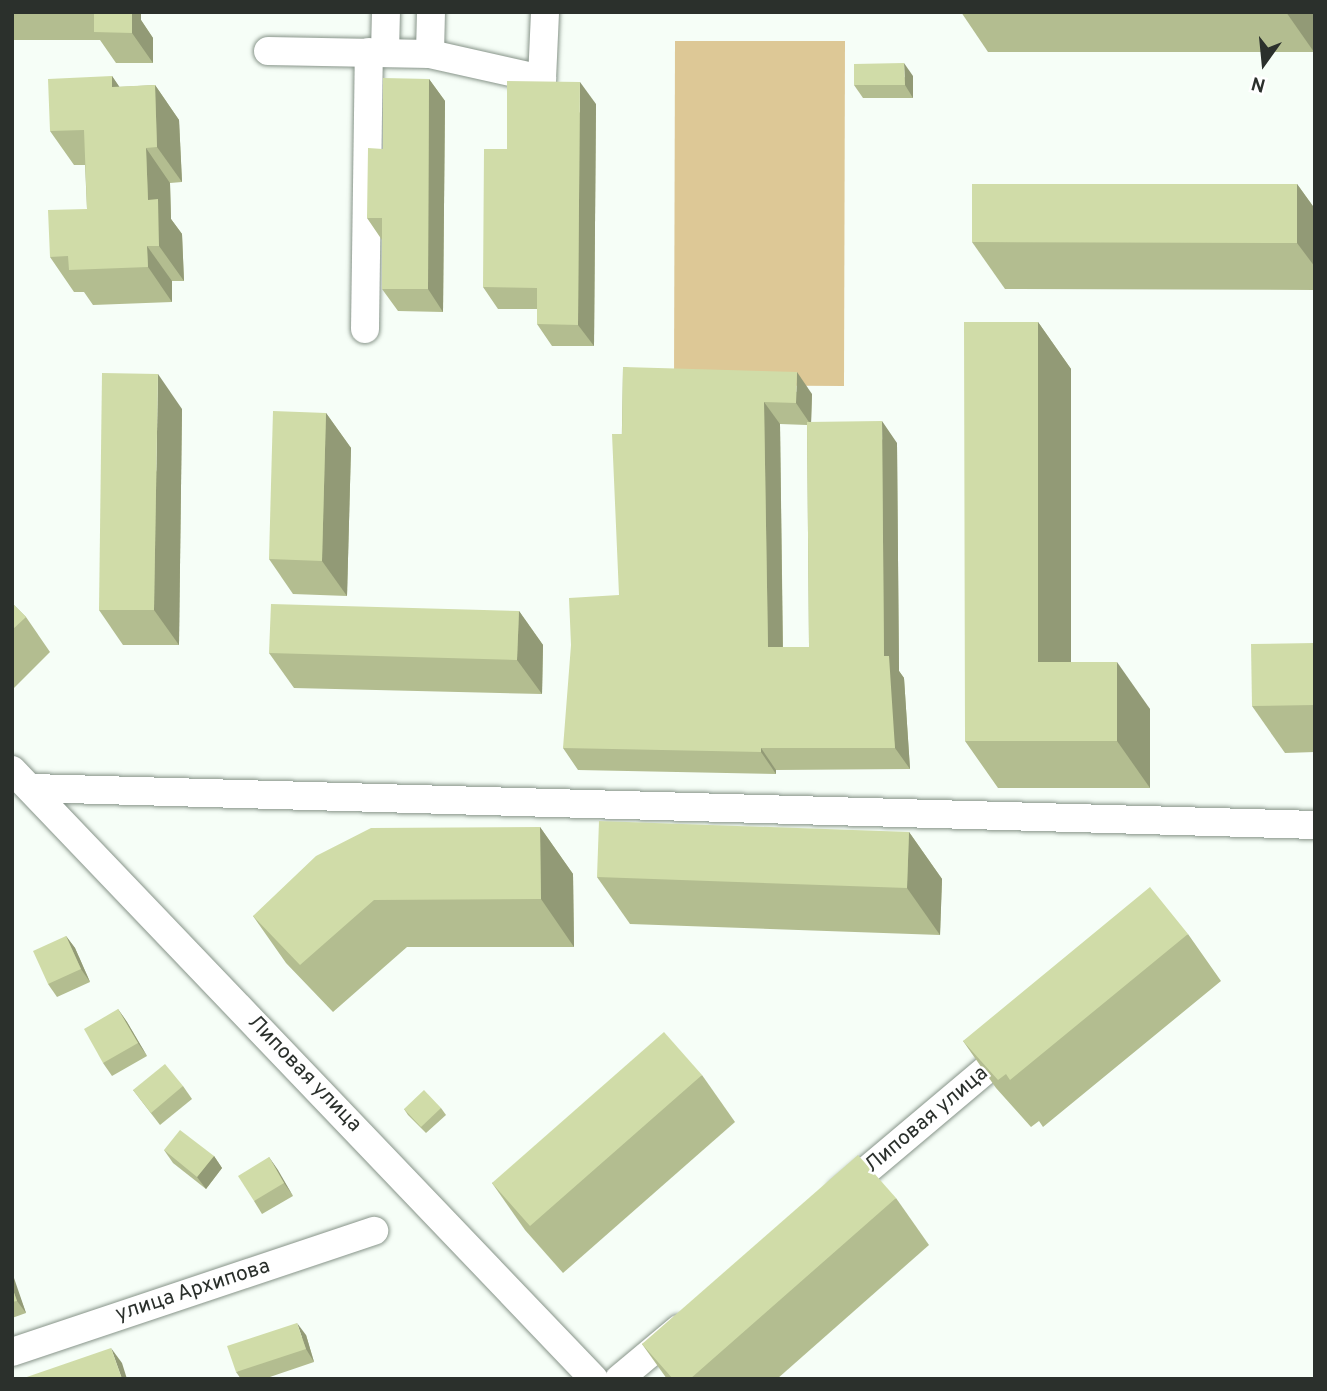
<!DOCTYPE html>
<html>
<head>
<meta charset="utf-8">
<style>
  body { margin:0 }
  #map { position:relative; width:1327px; height:1391px; overflow:hidden; background:#f6fef7; font-family:Overpass,sans-serif }
  div>[style] { position:absolute }
  [style*='--x'] { left:calc(var(--x)*1px); top:calc(var(--y)*1px); width:calc(var(--w)*1px); rotate:calc(var(--a)*1deg) }
  .green>* { inset:0; background:#ddc896 }
  .roads { filter:drop-shadow(0 0 2px #879489) drop-shadow(0 0 2px #879489) }
  .minor>* { height:28px; margin:-14px; padding:0 14px; transform-origin:14px; border-radius:14px; background:#fff }
  .wall>* { inset:0; background:#b3bd90 }
  .shaded-wall>* { inset:0; background:#929a76 }
  .building>* { inset:0; background:#d0dca8 }
  span { translate:-50% -50%; white-space:nowrap; text-align:center; line-height:1.15; -webkit-text-stroke:5px #fff; paint-order:stroke }
  .street-label { font-size:21px; color:#2b302c }
  .frame { position:absolute; inset:0; border:14px solid #2b302c; pointer-events:none }
  .north { position:absolute; left:1229px; top:28px; width:70px; height:70px; -webkit-text-stroke:5px #fff; paint-order:stroke; rotate:195deg; font-size:19px; font-weight:700; line-height:28px; text-align:center; color:#2b302c }
  .north::after { content:''; display:block; margin:auto; width:24px; height:32px; background:#2b302c; clip-path:polygon(50% 0,100% 100%,50% 72%,0 100%) }
</style>
</head>
<body>
<div id="map">
  <div class="green">
    <div style="clip-path:polygon(675px 41px,845px 41px,844px 386px,674px 385px)"></div>
  </div>
  <div class="roads">
    <div class="minor">
      <div style="--x:431;--y:12;--w:42;--a:91.4"></div>
      <div style="--x:430;--y:54;--w:115;--a:12.6"></div>
      <div style="--x:542;--y:79;--w:67;--a:-87.4"></div>
      <div style="--x:268;--y:51;--w:162;--a:1.1"></div>
      <div style="--x:385;--y:52;--w:40;--a:-88.6"></div>
      <div style="--x:365;--y:329;--w:277;--a:-89.2"></div>
      <div style="--x:12;--y:770;--w:842;--a:46.3"></div>
      <div style="--x:32;--y:788;--w:1284;--a:1.65"></div>
      <div style="--x:841;--y:1192;--w:225;--a:-40.1"></div>
      <div style="--x:12;--y:1352;--w:382;--a:-18.5"></div>
      <div style="--x:619;--y:1379;--w:78;--a:-39.8"></div>
    </div>
  </div>
  <div class="wall">
    <div style="clip-path:polygon(12px 12px,141px 12px,141px 20px,153px 38px,153px 63px,116px 63px,100px 40px,12px 40px)"></div>
    <div style="clip-path:polygon(961px 12px,1314px 12px,1314px 52px,988px 52px)"></div>
    <div style="clip-path:polygon(112px 76px,119px 87px,155px 85px,179px 120px,182px 182px,170px 183px,171px 219px,182px 234px,184px 281px,172px 281px,172px 302px,93px 305px,84px 292px,74px 292px,50px 257px,87px 209px,85px 165px,74px 165px,50px 131px)"></div>
    <div style="clip-path:polygon(913px 76px,913px 98px,863px 98px,854px 85px)"></div>
    <div style="clip-path:polygon(429px 79px,445px 101px,443px 312px,398px 311px,382px 289px,382px 240px,367px 218px,383px 149px)"></div>
    <div style="clip-path:polygon(596px 104px,594px 346px,552px 346px,537px 324px,537px 309px,498px 309px,483px 287px,507px 149px)"></div>
    <div style="clip-path:polygon(1297px 184px,1315px 209px,1315px 290px,1005px 289px,972px 242px)"></div>
    <div style="clip-path:polygon(1038px 322px,1071px 369px,1071px 662px,1150px 709px,1150px 788px,998px 788px,965px 741px)"></div>
    <div style="clip-path:polygon(evenodd,623px 367px,812px 394px,811px 422px,897px 443px,899px 671px,904px 678px,910px 769px,776px 770px,776px 774px,578px 770px,563px 748px,619px 595px,623px 367px,780px 424px,807px 425px,809px 647px,783px 647px,780px 424px)"></div>
    <div style="clip-path:polygon(182px 409px,179px 645px,123px 645px,99px 610px)"></div>
    <div style="clip-path:polygon(326px 413px,351px 448px,347px 596px,293px 594px,269px 559px)"></div>
    <div style="clip-path:polygon(12px 603px,26px 617px,50px 652px,13px 689px)"></div>
    <div style="clip-path:polygon(519px 611px,543px 645px,542px 694px,294px 688px,269px 653px)"></div>
    <div style="clip-path:polygon(1315px 643px,1315px 752px,1285px 753px,1252px 706px)"></div>
    <div style="clip-path:polygon(540px 827px,573px 874px,574px 947px,407px 947px,333px 1012px,286px 963px,253px 916px)"></div>
    <div style="clip-path:polygon(909px 832px,942px 879px,940px 935px,630px 924px,597px 877px)"></div>
    <div style="clip-path:polygon(1188px 934px,1221px 981px,1043px 1127px,1039px 1121px,1031px 1127px,996px 1088px,963px 1041px)"></div>
    <div style="clip-path:polygon(66px 936px,75px 948px,90px 982px,57px 997px,48px 984px)"></div>
    <div style="clip-path:polygon(118px 1009px,127px 1022px,147px 1056px,112px 1076px,103px 1063px)"></div>
    <div style="clip-path:polygon(702px 1075px,735px 1122px,563px 1273px,525px 1230px,492px 1183px)"></div>
    <div style="clip-path:polygon(183px 1086px,192px 1099px,160px 1125px,133px 1090px)"></div>
    <div style="clip-path:polygon(441px 1108px,446px 1115px,426px 1133px,408px 1115px,404px 1109px)"></div>
    <div style="clip-path:polygon(164px 1150px,214px 1156px,222px 1168px,206px 1189px,173px 1163px)"></div>
    <div style="clip-path:polygon(269px 1157px,293px 1196px,262px 1214px,254px 1201px)"></div>
    <div style="clip-path:polygon(896px 1198px,929px 1245px,777px 1379px,667px 1379px,642px 1344px)"></div>
    <div style="clip-path:polygon(12px 1276px,26px 1313px,12px 1318px)"></div>
    <div style="clip-path:polygon(306px 1335px,314px 1362px,264px 1379px,241px 1379px,236px 1372px)"></div>
  </div>
  <div class="shaded-wall">
    <div style="clip-path:polygon(123px 12px,141px 12px,141px 20px,153px 38px,153px 63px,132px 33px)"></div>
    <div style="clip-path:polygon(1286px 12px,1314px 12px,1314px 52px)"></div>
    <div style="clip-path:polygon(904px 63px,913px 76px,913px 98px,905px 85px)"></div>
    <div style="clip-path:polygon(112px 76px,136px 111px,112px 87px)"></div>
    <div style="clip-path:polygon(429px 79px,445px 101px,443px 312px,428px 289px)"></div>
    <div style="clip-path:polygon(580px 82px,596px 104px,594px 346px,578px 325px)"></div>
    <div style="clip-path:polygon(155px 85px,179px 120px,182px 182px,157px 147px)"></div>
    <div style="clip-path:polygon(146px 148px,170px 183px,171px 219px,182px 234px,184px 281px,159px 246px,148px 200px)"></div>
    <div style="clip-path:polygon(1297px 184px,1315px 209px,1315px 267px,1297px 243px)"></div>
    <div style="clip-path:polygon(147px 246px,172px 281px,172px 302px,148px 267px)"></div>
    <div style="clip-path:polygon(1038px 322px,1071px 369px,1071px 709px,1038px 662px)"></div>
    <div style="clip-path:polygon(797px 372px,812px 394px,811px 425px,796px 403px)"></div>
    <div style="clip-path:polygon(158px 374px,182px 409px,179px 645px,154px 610px)"></div>
    <div style="clip-path:polygon(764px 402px,780px 424px,783px 669px,768px 647px)"></div>
    <div style="clip-path:polygon(326px 413px,351px 448px,347px 596px,322px 561px)"></div>
    <div style="clip-path:polygon(882px 421px,897px 443px,899px 671px,904px 678px,910px 769px,895px 748px,884px 656px)"></div>
    <div style="clip-path:polygon(519px 611px,543px 645px,542px 694px,517px 660px)"></div>
    <div style="clip-path:polygon(1117px 662px,1150px 709px,1150px 788px,1117px 741px)"></div>
    <div style="clip-path:polygon(761px 748px,776px 770px,776px 774px,761px 752px)"></div>
    <div style="clip-path:polygon(540px 827px,573px 874px,574px 947px,541px 899px)"></div>
    <div style="clip-path:polygon(909px 832px,942px 879px,940px 935px,907px 888px)"></div>
    <div style="clip-path:polygon(66px 936px,75px 948px,90px 982px,81px 969px)"></div>
    <div style="clip-path:polygon(118px 1009px,127px 1022px,147px 1056px,138px 1043px)"></div>
    <div style="clip-path:polygon(214px 1156px,222px 1168px,206px 1189px,197px 1177px)"></div>
    <div style="clip-path:polygon(269px 1157px,278px 1170px,293px 1196px,284px 1183px)"></div>
    <div style="clip-path:polygon(12px 1276px,14px 1278px,26px 1313px,17px 1301px,12px 1287px)"></div>
    <div style="clip-path:polygon(297px 1323px,306px 1335px,314px 1362px,306px 1349px)"></div>
    <div style="clip-path:polygon(111px 1348px,122px 1363px,127px 1379px,122px 1379px)"></div>
  </div>
  <div class="building">
    <div style="clip-path:polygon(94px 12px,132px 12px,132px 33px,94px 32px)"></div>
    <div style="clip-path:polygon(904px 63px,905px 85px,854px 85px,854px 64px)"></div>
    <div style="clip-path:polygon(112px 76px,112px 87px,155px 85px,157px 147px,146px 148px,148px 200px,158px 199px,159px 246px,147px 246px,148px 267px,69px 270px,68px 256px,50px 257px,48px 210px,87px 209px,84px 130px,50px 131px,48px 79px)"></div>
    <div style="clip-path:polygon(383px 78px,429px 79px,428px 289px,382px 289px,382px 218px,367px 218px,368px 148px,383px 149px)"></div>
    <div style="clip-path:polygon(507px 81px,580px 82px,578px 325px,537px 324px,537px 288px,483px 287px,484px 149px,507px 149px)"></div>
    <div style="clip-path:polygon(972px 184px,1297px 184px,1297px 243px,972px 242px)"></div>
    <div style="clip-path:polygon(964px 322px,1038px 322px,1038px 662px,1117px 662px,1117px 741px,965px 741px)"></div>
    <div style="clip-path:polygon(623px 367px,797px 372px,796px 403px,764px 402px,768px 647px,809px 647px,807px 422px,882px 421px,884px 656px,889px 656px,895px 748px,761px 748px,761px 752px,563px 748px,571px 645px,569px 598px,619px 595px,612px 434px,622px 434px)"></div>
    <div style="clip-path:polygon(102px 373px,158px 374px,154px 610px,99px 610px)"></div>
    <div style="clip-path:polygon(273px 411px,326px 413px,322px 561px,269px 559px)"></div>
    <div style="clip-path:polygon(12px 603px,26px 617px,12px 630px)"></div>
    <div style="clip-path:polygon(271px 604px,519px 611px,517px 660px,269px 653px)"></div>
    <div style="clip-path:polygon(1315px 643px,1315px 705px,1252px 706px,1251px 644px)"></div>
    <div style="clip-path:polygon(599px 821px,909px 832px,907px 888px,597px 877px)"></div>
    <div style="clip-path:polygon(540px 827px,541px 899px,374px 900px,300px 965px,253px 916px,316px 856px,371px 828px)"></div>
    <div style="clip-path:polygon(1150px 887px,1188px 934px,1010px 1080px,1006px 1074px,998px 1080px,963px 1041px)"></div>
    <div style="clip-path:polygon(66px 936px,81px 969px,48px 984px,33px 951px)"></div>
    <div style="clip-path:polygon(118px 1009px,138px 1043px,103px 1063px,84px 1029px)"></div>
    <div style="clip-path:polygon(664px 1032px,702px 1075px,530px 1226px,492px 1183px)"></div>
    <div style="clip-path:polygon(165px 1064px,183px 1086px,151px 1113px,133px 1090px)"></div>
    <div style="clip-path:polygon(424px 1090px,441px 1108px,421px 1127px,404px 1109px)"></div>
    <div style="clip-path:polygon(180px 1130px,214px 1156px,197px 1177px,164px 1150px)"></div>
    <div style="clip-path:polygon(858px 1155px,896px 1198px,690px 1379px,673px 1379px,642px 1344px)"></div>
    <div style="clip-path:polygon(269px 1157px,284px 1183px,254px 1201px,238px 1176px)"></div>
    <div style="clip-path:polygon(12px 1287px,17px 1301px,12px 1302px)"></div>
    <div style="clip-path:polygon(297px 1323px,306px 1349px,236px 1372px,227px 1346px)"></div>
    <div style="clip-path:polygon(111px 1348px,122px 1379px,21px 1379px)"></div>
  </div>
  <div class="street-label">
    <span style="left:304px;top:1074px;rotate:46deg">Липовая улица</span>
    <span style="left:927px;top:1120px;rotate:-40deg">Липовая улица</span>
    <span style="left:193px;top:1291px;rotate:-18deg">улица Архипова</span>
  </div>
  <div class="frame"></div>
  <div class="north">N</div>
</div>
</body>
</html>
